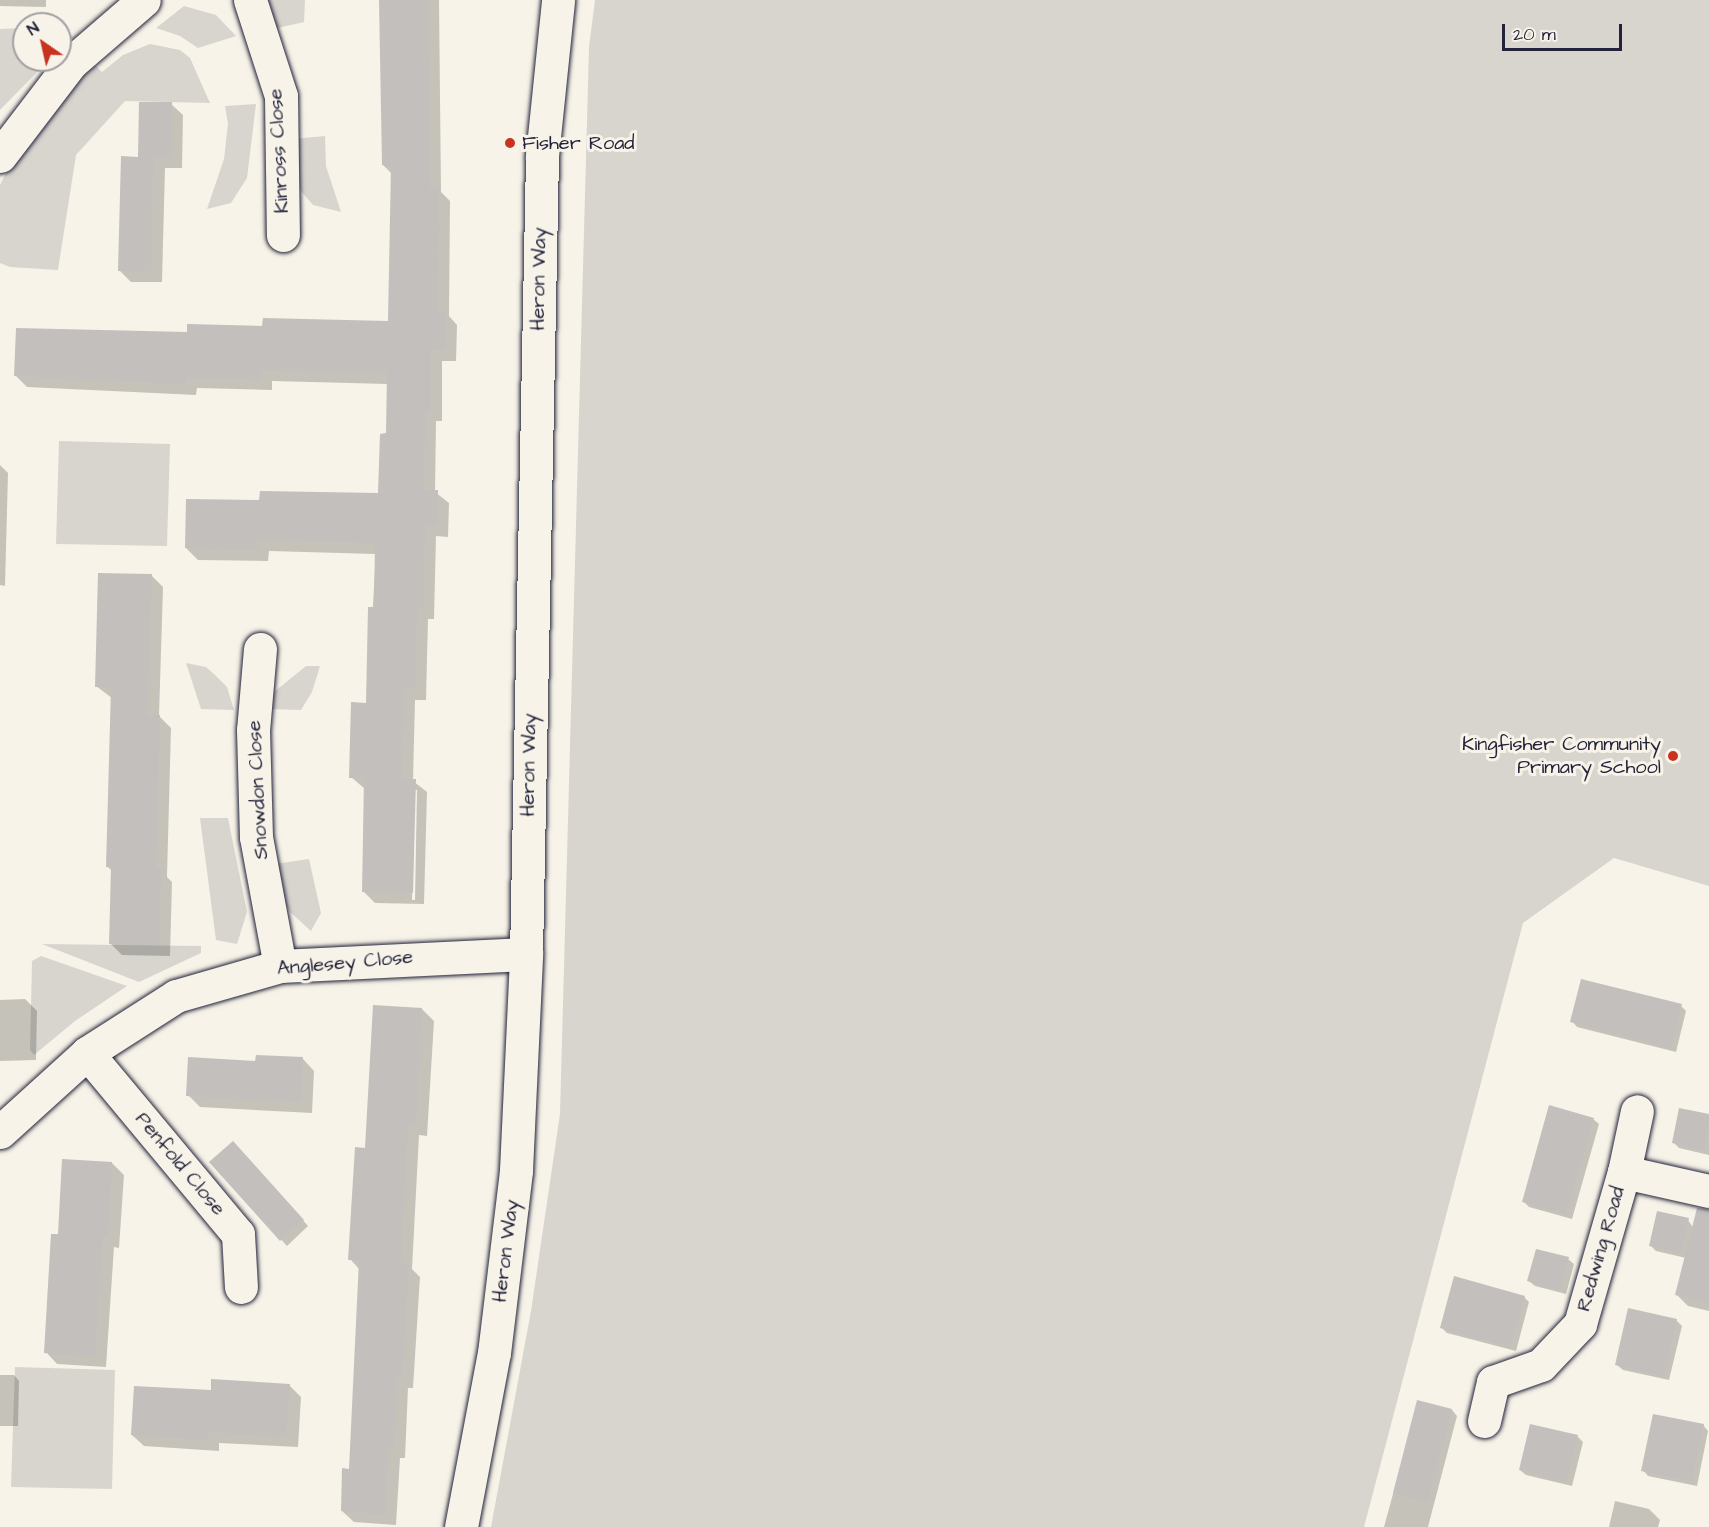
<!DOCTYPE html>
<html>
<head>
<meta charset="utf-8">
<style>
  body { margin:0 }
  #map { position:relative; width:1709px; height:1527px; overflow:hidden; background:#f7f3e8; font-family:"Architects Daughter",sans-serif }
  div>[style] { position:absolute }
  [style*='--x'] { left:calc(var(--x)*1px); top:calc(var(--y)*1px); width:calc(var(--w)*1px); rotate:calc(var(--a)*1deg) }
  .green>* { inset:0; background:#d8d5cf }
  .shadow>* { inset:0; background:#0003 }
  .building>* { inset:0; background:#c2bfbd }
  .roads { filter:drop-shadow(0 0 2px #22223b) drop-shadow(0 0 2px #22223b) }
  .street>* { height:33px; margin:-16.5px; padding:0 16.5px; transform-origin:16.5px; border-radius:16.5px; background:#f7f3e8 }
  .dots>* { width:16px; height:16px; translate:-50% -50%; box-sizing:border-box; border:3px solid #f7f3e8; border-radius:50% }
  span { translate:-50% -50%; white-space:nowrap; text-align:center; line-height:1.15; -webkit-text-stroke:6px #f7f3e8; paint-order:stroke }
  .poi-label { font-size:20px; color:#22223b }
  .left { translate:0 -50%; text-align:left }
  .right { translate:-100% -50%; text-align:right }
  .street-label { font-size:20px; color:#22223b }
  .north { position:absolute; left:12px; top:12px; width:60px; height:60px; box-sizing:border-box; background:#f7f3e8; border:2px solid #a29fa3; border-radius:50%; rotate:326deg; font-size:16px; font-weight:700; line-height:24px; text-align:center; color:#22223b }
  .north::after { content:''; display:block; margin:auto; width:21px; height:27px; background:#c8321e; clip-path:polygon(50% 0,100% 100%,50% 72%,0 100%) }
  .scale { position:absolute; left:1502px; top:24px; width:120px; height:27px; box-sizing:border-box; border:3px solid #22223b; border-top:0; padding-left:8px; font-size:18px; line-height:21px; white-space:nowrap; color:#22223b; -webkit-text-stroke:4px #f7f3e8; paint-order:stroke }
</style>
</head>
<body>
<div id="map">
  <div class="green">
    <div style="clip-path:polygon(267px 0,305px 0,304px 22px,273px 29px)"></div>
    <div style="clip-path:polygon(595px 0,1709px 0,1709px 886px,1614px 858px,1523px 923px,1364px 1527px,491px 1527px,531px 1311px,560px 1114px,589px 47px)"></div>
    <div style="clip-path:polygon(184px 6px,216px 15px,236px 36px,198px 48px,180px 36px,156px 28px)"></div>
    <div style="clip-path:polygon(24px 28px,24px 60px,49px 60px,0 110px,0 29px)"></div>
    <div style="clip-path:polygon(150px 44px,180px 50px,190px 58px,210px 103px,125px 101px,76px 155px,58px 270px,10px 267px,0 263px,0 185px,8px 169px,62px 94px,93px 63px,102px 72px,123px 55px)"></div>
    <div style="clip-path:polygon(256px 104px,247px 178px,231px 203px,207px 209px,224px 159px,228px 124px,225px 106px)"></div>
    <div style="clip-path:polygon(325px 136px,326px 166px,341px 212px,313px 205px,300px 190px,294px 167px,293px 139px)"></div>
    <div style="clip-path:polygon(59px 441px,170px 444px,167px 546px,56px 544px)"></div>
    <div style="clip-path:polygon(186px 663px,206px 667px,214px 674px,227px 687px,234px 710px,201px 709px)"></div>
    <div style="clip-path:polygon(306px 666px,320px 666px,312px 692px,301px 710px,270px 709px,274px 692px)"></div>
    <div style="clip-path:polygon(200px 818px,228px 818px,247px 912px,237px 944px,216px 940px)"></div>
    <div style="clip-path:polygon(309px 859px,321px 913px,311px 931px,290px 912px,283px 899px,275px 864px)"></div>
    <div style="clip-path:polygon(42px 944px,201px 946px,201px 953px,139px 982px)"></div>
    <div style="clip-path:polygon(41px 956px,127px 986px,75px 1021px,34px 1055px,30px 1050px,32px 961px)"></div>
    <div style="clip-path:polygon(15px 1367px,115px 1370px,112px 1489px,11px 1487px)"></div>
  </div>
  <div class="shadow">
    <div style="clip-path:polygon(0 0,46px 0,46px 7px,0 6px)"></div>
    <div style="clip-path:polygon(evenodd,382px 0,439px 0,441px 192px,450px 201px,449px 316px,457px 325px,456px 361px,442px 361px,442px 421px,436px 421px,435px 492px,449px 503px,448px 537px,436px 536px,434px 619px,428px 619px,426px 700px,415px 700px,413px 781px,427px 792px,424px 904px,375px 903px,363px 891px,365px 789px,351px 777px,367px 704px,376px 554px,269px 551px,268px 561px,198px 560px,186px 548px,260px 502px,380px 495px,388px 435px,388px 384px,272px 381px,272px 390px,197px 388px,196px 395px,27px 387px,16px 376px,188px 333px,389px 323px,392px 174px,383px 165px,382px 0,414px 790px,417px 790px,415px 900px,412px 900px,414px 790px)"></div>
    <div style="clip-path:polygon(171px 104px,183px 115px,182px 168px,165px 168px,162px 282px,131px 282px,119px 270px,140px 158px)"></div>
    <div style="clip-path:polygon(0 465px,8px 473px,5px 586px,0 585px)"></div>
    <div style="clip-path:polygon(151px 575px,163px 587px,159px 716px,171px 728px,167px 877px,172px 882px,170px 956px,122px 955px,111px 944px,112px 871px,107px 866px,112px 698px,96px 686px)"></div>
    <div style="clip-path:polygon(25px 999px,37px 1011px,36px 1060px,0 1061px,0 1000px)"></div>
    <div style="clip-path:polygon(1681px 1006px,1686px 1011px,1676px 1052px,1577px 1027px,1572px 1021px)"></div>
    <div style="clip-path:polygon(422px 1009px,434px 1021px,427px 1136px,419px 1135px,412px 1269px,420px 1277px,413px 1388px,408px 1388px,405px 1458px,400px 1458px,396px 1525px,354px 1522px,342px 1511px,350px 1470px,360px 1270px,350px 1259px,366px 1149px)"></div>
    <div style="clip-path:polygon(303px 1059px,314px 1071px,312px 1113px,200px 1107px,188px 1095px,257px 1062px)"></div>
    <div style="clip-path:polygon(1680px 1109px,1709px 1116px,1709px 1155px,1679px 1148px,1673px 1142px)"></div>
    <div style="clip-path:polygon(1593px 1119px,1599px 1124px,1572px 1219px,1529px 1207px,1523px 1201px)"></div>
    <div style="clip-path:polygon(238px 1148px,308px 1226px,287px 1246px,211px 1162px)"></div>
    <div style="clip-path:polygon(112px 1163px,124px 1175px,119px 1248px,114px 1247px,106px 1367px,57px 1364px,46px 1352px,59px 1236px)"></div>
    <div style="clip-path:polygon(1688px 1220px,1709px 1252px,1709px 1311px,1688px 1306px,1677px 1295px,1686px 1258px,1656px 1251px,1651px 1246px)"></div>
    <div style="clip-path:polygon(1568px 1259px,1574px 1264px,1566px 1294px,1535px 1286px,1529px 1281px)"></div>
    <div style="clip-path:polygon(1524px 1297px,1529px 1302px,1516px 1351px,1447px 1333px,1441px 1327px)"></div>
    <div style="clip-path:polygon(1676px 1320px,1682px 1326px,1669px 1380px,1623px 1370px,1617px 1365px)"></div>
    <div style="clip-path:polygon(0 1375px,14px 1375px,19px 1381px,18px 1426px,0 1426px)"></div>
    <div style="clip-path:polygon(289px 1385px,301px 1397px,298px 1447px,219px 1443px,219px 1451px,144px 1446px,132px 1435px,212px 1392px)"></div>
    <div style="clip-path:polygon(1418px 1402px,1452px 1410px,1457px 1416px,1428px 1527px,1384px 1527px)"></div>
    <div style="clip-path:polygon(1703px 1425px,1708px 1431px,1697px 1486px,1648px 1476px,1643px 1470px)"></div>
    <div style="clip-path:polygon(1577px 1436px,1583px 1442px,1572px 1486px,1526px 1475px,1520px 1470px)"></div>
    <div style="clip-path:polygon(1615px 1501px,1649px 1509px,1660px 1520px,1658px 1527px,1609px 1527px)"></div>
  </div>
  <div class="building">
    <div style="clip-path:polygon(379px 0,428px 0,430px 188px,439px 188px,438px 311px,446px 311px,445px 350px,431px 350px,431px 410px,425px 410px,424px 490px,438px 490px,437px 526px,425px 525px,423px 608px,417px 608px,415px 689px,404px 689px,402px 779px,416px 779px,413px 893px,362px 892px,364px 778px,349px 778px,351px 702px,366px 703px,368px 607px,374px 607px,375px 543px,258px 540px,257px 550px,185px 548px,186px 499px,259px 500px,260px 491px,378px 493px,380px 434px,386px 433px,387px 373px,261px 370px,261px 379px,186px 377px,185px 384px,14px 376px,16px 328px,187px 332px,187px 324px,262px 326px,263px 318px,388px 321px,391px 166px,382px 165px)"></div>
    <div style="clip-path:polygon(139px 102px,172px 102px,171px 157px,153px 157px,151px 271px,118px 271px,121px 156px,138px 157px)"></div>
    <div style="clip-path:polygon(98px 573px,152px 574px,147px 715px,160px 715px,156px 868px,161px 869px,159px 945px,109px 944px,111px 867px,106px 867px,111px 687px,95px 687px)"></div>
    <div style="clip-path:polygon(1581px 979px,1682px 1004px,1670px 1048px,1570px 1022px)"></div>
    <div style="clip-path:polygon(373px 1005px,422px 1008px,416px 1125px,408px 1124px,402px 1225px,401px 1263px,409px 1264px,402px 1377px,397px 1377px,394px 1447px,388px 1447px,385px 1514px,341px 1511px,342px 1468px,349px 1469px,359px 1260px,348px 1260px,355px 1147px,365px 1148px)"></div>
    <div style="clip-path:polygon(256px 1055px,303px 1057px,301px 1102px,186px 1096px,188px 1057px,255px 1061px)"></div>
    <div style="clip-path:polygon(1549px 1105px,1594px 1118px,1566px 1214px,1522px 1202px)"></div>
    <div style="clip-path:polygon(1679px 1108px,1709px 1114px,1704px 1150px,1672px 1143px)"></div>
    <div style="clip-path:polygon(233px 1141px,304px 1220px,280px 1241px,209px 1162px)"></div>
    <div style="clip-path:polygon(62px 1159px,112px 1162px,108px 1237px,103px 1237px,95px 1356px,44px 1353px,51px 1234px,58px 1234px)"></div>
    <div style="clip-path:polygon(1697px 1208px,1709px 1209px,1709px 1303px,1675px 1295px)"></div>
    <div style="clip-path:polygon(1657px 1211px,1689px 1218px,1681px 1253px,1649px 1246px)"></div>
    <div style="clip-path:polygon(1536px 1249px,1569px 1257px,1560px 1290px,1527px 1281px)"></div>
    <div style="clip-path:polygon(1454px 1276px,1525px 1296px,1510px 1347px,1440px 1328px)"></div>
    <div style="clip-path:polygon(1628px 1308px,1677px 1319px,1664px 1376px,1615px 1365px)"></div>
    <div style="clip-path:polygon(211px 1379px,290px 1384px,286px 1436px,208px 1432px,208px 1440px,131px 1435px,134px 1386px,211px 1390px)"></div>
    <div style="clip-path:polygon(1417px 1400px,1452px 1409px,1428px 1502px,1393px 1493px)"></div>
    <div style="clip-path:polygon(1653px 1414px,1704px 1424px,1692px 1481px,1641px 1471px)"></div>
    <div style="clip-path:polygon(1530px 1424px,1578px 1435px,1566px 1482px,1519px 1470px)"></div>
  </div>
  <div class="roads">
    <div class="street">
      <div style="--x:250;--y:0;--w:101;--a:72.1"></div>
      <div style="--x:281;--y:96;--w:139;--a:89.2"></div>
      <div style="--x:0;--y:156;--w:117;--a:-52.6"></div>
      <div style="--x:71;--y:63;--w:96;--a:-40.8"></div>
      <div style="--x:260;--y:649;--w:81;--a:94.9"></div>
      <div style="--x:253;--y:730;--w:107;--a:88.4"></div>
      <div style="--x:256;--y:837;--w:131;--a:79.5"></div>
      <div style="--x:87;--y:1053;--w:236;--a:50.2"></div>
      <div style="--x:238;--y:1234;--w:53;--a:86.8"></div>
      <div style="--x:0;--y:1132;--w:118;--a:-42.2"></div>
      <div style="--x:87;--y:1053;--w:106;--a:-32.6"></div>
      <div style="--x:176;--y:996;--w:108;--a:-16.1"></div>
      <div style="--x:280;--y:966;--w:246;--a:-2.8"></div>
      <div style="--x:1624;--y:1172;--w:87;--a:12.6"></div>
      <div style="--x:1484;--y:1421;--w:40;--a:-77"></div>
      <div style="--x:1493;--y:1382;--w:51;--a:-19.5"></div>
      <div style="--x:1541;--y:1365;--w:57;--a:-46.4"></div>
      <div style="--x:1580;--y:1324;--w:158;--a:-73.9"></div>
      <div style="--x:1624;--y:1172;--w:62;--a:-78"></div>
      <div style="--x:461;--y:1527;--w:177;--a:-79.3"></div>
      <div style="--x:494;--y:1353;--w:184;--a:-83.1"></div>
      <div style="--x:516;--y:1170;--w:216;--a:-87.3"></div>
      <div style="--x:526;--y:954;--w:798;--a:-88.85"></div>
      <div style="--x:542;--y:156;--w:157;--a:-84.1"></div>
    </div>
  </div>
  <div class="dots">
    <div style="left:510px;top:143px;background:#c8321e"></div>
    <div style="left:1673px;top:756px;background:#c8321e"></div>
  </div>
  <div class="poi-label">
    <span class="left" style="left:522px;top:143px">Fisher Road</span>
    <span class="right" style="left:1661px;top:756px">Kingfisher Community<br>Primary School</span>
  </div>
  <div class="street-label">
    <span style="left:279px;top:151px;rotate:-93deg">Kinross Close</span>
    <span style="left:539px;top:279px;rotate:-89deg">Heron Way</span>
    <span style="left:529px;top:765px;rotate:-89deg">Heron Way</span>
    <span style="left:258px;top:790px;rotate:-93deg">Snowdon Close</span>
    <span style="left:345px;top:963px;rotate:-5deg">Anglesey Close</span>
    <span style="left:180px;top:1164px;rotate:50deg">Penfold Close</span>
    <span style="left:1601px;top:1249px;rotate:-74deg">Redwing Road</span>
    <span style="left:506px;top:1251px;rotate:-83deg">Heron Way</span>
  </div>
  <div class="north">N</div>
  <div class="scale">20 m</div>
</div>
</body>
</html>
